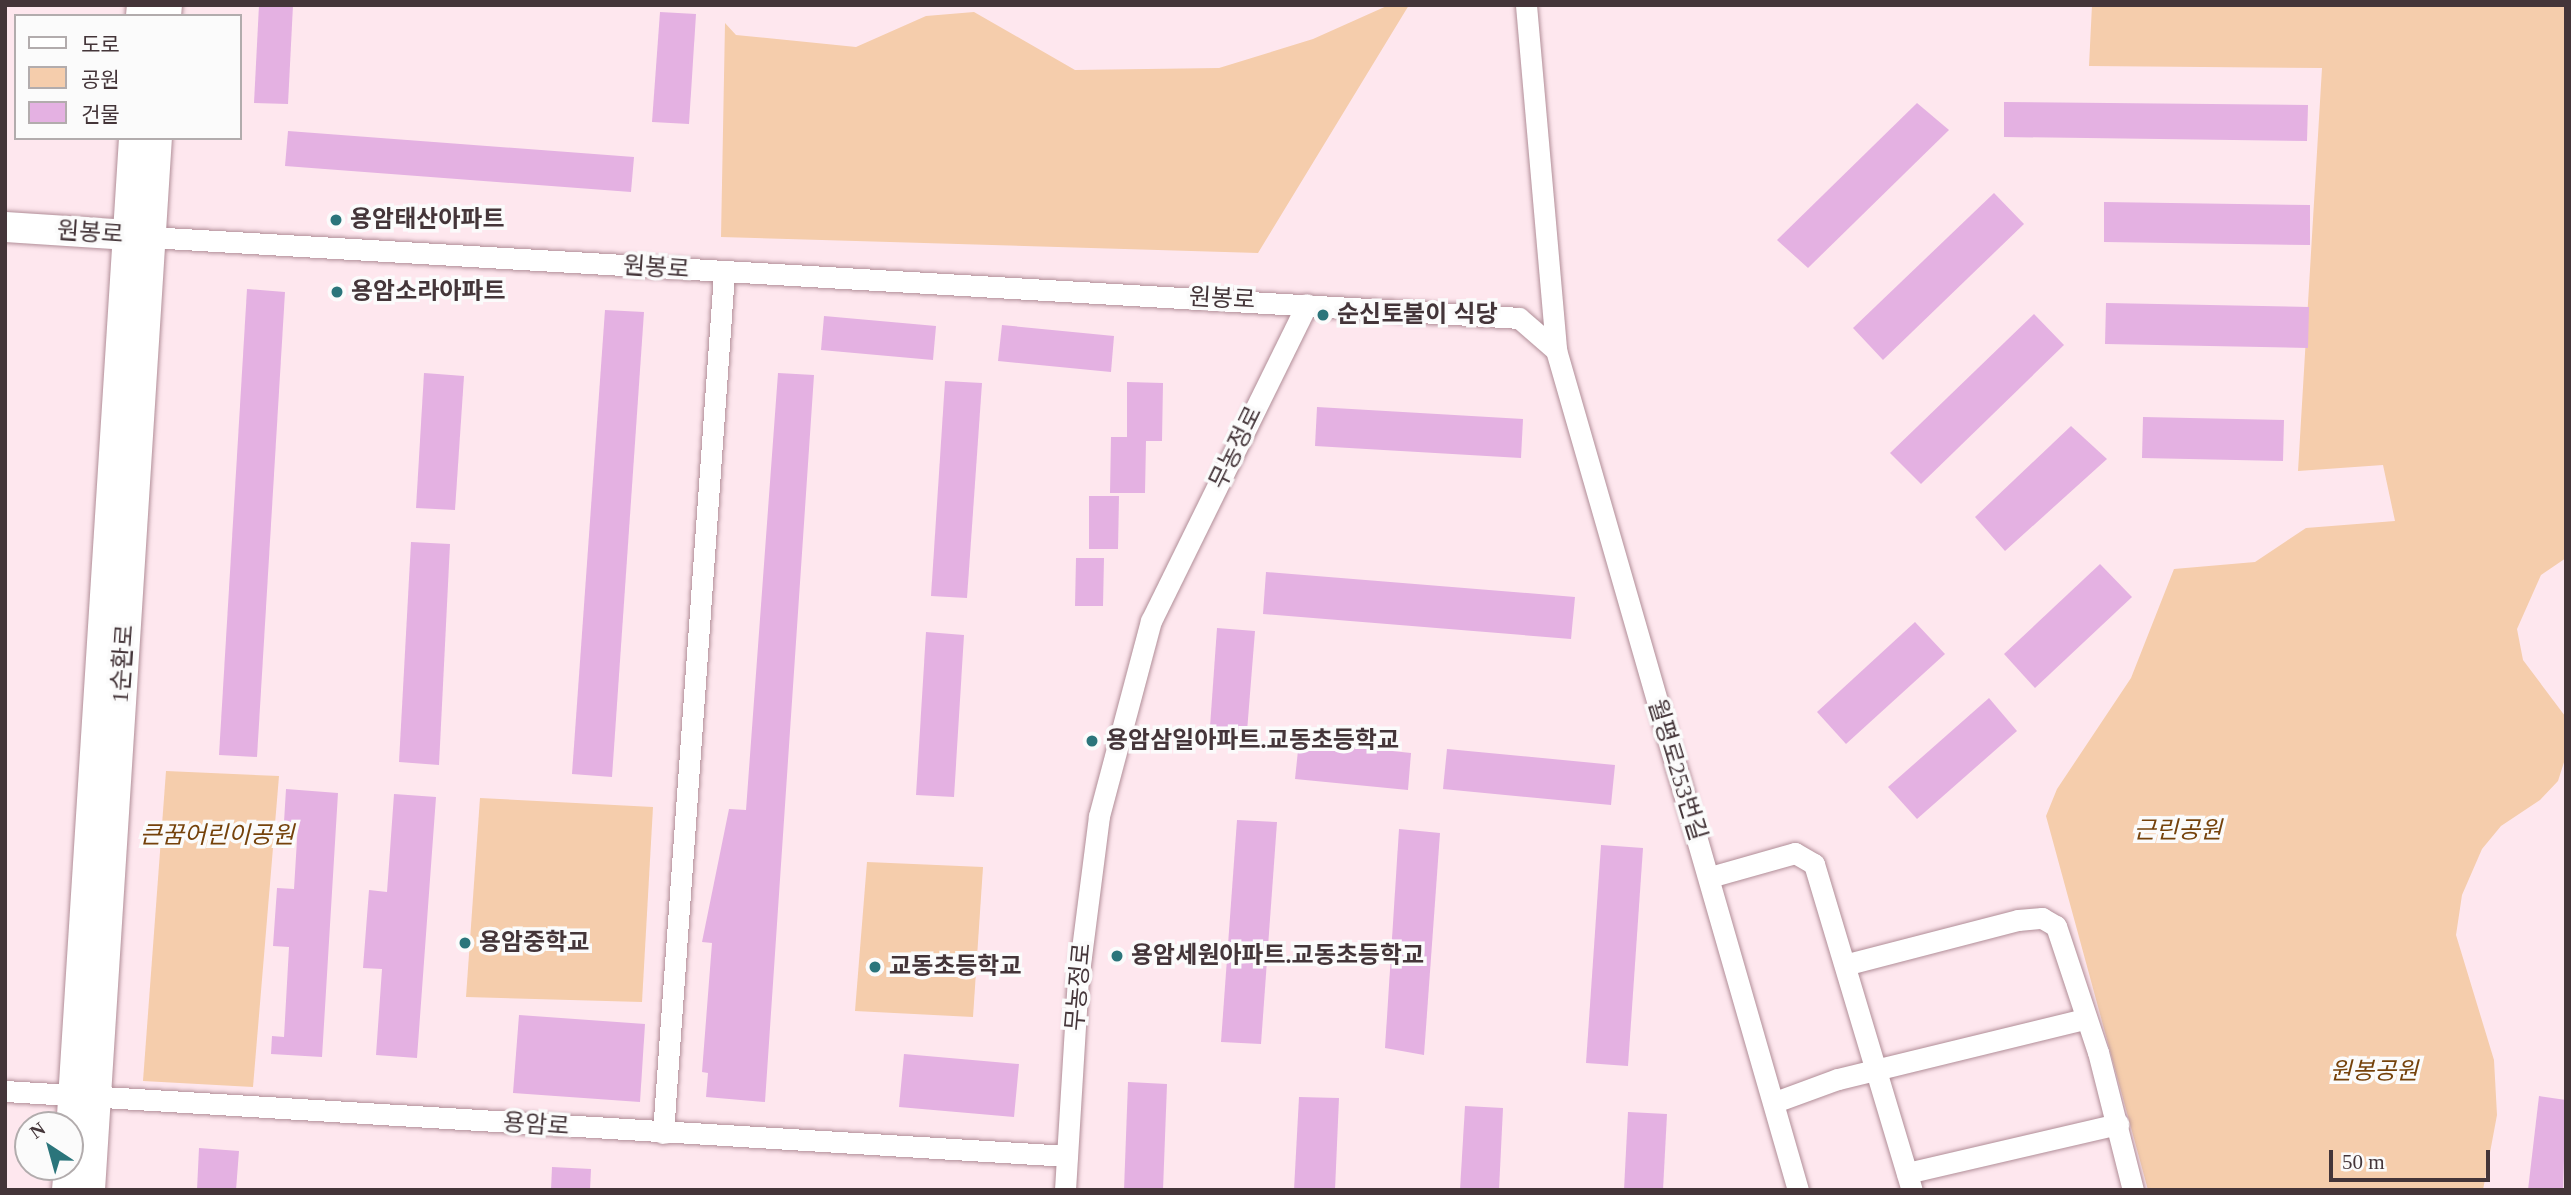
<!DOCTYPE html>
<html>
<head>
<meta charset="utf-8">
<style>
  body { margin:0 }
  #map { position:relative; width:2571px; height:1195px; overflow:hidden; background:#fee7ee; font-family:"Times New Roman","Noto Sans KR",serif }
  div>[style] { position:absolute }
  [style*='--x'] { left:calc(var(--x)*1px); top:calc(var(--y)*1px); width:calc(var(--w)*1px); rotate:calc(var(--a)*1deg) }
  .green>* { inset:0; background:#f5cdac }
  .building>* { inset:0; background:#e4b1e2 }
  .roads { filter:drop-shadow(0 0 2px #b18e98) drop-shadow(0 0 2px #b18e98) }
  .street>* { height:21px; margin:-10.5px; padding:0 10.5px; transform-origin:10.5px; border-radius:10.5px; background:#fff }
  .secondary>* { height:30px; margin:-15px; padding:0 15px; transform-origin:15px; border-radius:15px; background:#fff }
  .dots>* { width:19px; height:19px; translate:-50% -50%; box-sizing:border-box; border:4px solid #fbfbfb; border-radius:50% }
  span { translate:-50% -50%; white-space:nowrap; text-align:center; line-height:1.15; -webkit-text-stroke:7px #fbfbfb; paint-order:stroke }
  .poi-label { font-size:24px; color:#443539; font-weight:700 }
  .left { translate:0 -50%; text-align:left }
  .street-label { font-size:24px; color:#443539 }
  .park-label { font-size:24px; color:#75420b; font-style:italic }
  .frame { position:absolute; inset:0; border:7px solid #443539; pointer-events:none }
  .legend { position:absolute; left:14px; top:14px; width:228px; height:126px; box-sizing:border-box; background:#fbfbfb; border:2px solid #b2acad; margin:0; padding:9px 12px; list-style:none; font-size:21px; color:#443539 }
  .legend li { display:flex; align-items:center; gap:14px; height:35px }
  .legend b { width:35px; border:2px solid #b2acad }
  .north { position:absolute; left:14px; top:1111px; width:70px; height:70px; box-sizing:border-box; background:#fbfbfb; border:2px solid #b2acad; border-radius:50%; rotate:324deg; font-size:19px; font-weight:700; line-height:28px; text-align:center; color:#443539 }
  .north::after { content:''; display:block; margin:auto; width:24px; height:32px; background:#2b757b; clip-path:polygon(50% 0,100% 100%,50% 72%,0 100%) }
  .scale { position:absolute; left:2329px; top:1150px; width:161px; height:32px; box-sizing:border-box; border:4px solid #443539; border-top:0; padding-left:9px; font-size:21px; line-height:24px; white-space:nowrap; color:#443539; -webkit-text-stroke:5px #fbfbfb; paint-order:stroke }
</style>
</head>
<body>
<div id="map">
  <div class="green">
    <div style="clip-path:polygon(1389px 5px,1409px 5px,1258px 253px,721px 237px,725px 23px,736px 35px,856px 47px,926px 16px,974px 12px,1075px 70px,1219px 68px,1313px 39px)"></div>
    <div style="clip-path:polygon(2092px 5px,2566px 5px,2566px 558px,2541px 575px,2517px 629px,2523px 660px,2565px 716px,2565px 759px,2558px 781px,2540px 800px,2501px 826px,2482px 849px,2462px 895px,2456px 935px,2494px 1060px,2497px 1115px,2483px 1190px,2148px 1190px,2046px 816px,2057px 789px,2131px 678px,2174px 569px,2255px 562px,2306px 528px,2395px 521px,2383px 465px,2298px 471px,2322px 68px,2089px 66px)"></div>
    <div style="clip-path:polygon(166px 771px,279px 776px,253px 1087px,143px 1081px)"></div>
    <div style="clip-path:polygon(480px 798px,653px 807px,642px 1002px,466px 997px)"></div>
    <div style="clip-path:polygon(867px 862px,983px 867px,973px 1017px,855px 1011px)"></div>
  </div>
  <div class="building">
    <div style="clip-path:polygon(259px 5px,293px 5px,288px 104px,254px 103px)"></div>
    <div style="clip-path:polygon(660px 12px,696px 14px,689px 124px,652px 122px)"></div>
    <div style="clip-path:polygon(2004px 102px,2308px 105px,2307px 141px,2004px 137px)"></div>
    <div style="clip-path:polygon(1917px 103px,1949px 130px,1808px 268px,1777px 240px)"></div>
    <div style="clip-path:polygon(288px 131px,634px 157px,631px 192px,285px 166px)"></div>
    <div style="clip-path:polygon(1994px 193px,2024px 224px,1883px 360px,1853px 328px)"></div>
    <div style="clip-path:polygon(2104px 202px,2310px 205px,2310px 245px,2104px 242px)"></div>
    <div style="clip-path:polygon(247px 289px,285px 292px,257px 757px,219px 755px)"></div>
    <div style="clip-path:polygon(2106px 303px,2309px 307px,2308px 348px,2105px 344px)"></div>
    <div style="clip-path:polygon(605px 310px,644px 312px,612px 777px,572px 774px)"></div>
    <div style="clip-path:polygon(2034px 314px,2064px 345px,1921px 484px,1890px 453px)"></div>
    <div style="clip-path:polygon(824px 316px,936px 326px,933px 360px,821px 350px)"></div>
    <div style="clip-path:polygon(1002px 325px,1114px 336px,1111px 372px,998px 361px)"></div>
    <div style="clip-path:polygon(424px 373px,464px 376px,455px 510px,416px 508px)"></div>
    <div style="clip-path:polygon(778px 373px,814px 375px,765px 1102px,706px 1097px,708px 1073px,702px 1072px,712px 943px,702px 942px,729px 809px,746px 810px)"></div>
    <div style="clip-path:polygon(945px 381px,982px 383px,967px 598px,931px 596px)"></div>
    <div style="clip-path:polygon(1127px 382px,1163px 383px,1162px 441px,1146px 441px,1145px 493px,1110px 493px,1111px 437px,1127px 437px)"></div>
    <div style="clip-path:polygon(1317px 407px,1523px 419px,1521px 458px,1315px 446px)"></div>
    <div style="clip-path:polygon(2143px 417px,2284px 420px,2283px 461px,2142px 458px)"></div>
    <div style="clip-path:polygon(2071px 426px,2107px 459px,2005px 551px,1975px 517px)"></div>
    <div style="clip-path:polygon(1089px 496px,1119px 496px,1118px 549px,1089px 549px)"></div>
    <div style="clip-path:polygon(411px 542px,450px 544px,439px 765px,399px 762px)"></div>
    <div style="clip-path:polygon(1076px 558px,1104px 558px,1103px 606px,1075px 606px)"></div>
    <div style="clip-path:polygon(2100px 564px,2132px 597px,2035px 688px,2004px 654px)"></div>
    <div style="clip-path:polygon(1266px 572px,1575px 597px,1571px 639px,1263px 614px)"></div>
    <div style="clip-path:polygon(1915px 622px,1945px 654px,1846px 744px,1817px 712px)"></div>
    <div style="clip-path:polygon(1217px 628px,1255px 631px,1246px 744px,1209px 741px)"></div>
    <div style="clip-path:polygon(926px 632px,964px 635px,954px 797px,916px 795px)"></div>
    <div style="clip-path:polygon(1989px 698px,2017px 731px,1917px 819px,1888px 787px)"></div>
    <div style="clip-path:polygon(1299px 741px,1411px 753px,1408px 790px,1295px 779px)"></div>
    <div style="clip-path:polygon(1447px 749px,1615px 765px,1611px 805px,1443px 789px)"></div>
    <div style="clip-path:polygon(286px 789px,338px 793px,322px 1057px,271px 1054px,272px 1036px,284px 1037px,289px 947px,273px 946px,277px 888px,294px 889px,298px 823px,284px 822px)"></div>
    <div style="clip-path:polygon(394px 794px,436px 797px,417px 1058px,376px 1055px,382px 969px,363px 968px,369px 890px,387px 892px)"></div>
    <div style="clip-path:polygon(1237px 820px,1277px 822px,1261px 1044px,1221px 1042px)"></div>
    <div style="clip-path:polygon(1399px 829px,1440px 833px,1424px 1055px,1385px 1048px)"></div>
    <div style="clip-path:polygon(1601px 845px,1643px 848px,1628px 1066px,1586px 1063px)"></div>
    <div style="clip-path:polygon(519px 1015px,645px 1024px,640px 1102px,513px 1093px)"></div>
    <div style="clip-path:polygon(904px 1054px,1019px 1064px,1014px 1117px,899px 1107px)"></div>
    <div style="clip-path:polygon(1128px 1082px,1167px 1084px,1163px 1190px,1124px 1190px)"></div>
    <div style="clip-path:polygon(2539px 1096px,2566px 1100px,2563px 1190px,2528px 1190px)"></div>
    <div style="clip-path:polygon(1299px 1097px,1339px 1098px,1335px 1190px,1294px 1190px)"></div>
    <div style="clip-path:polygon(1465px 1106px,1503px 1108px,1499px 1190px,1460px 1190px)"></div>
    <div style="clip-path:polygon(1628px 1112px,1667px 1114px,1663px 1190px,1624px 1190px)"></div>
    <div style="clip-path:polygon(199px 1148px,239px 1151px,236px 1190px,197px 1190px)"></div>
    <div style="clip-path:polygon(552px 1167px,591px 1169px,590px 1190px,551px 1190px)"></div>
  </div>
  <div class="roads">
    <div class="street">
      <div style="--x:1526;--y:5;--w:346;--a:85"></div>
      <div style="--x:1556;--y:350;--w:874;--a:73.93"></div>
      <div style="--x:149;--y:237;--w:1372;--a:3.38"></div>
      <div style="--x:1519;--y:318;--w:49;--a:40.9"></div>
      <div style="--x:1710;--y:877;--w:88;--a:-15.8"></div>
      <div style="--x:1795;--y:853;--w:22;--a:30"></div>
      <div style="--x:1814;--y:864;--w:340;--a:73.3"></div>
      <div style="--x:1848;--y:964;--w:176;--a:-14.5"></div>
      <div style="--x:2018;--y:920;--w:24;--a:-5"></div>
      <div style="--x:2042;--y:918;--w:16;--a:30"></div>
      <div style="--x:2056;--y:926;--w:133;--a:71.6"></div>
      <div style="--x:2098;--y:1052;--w:142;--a:75.8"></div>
      <div style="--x:5;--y:1091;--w:1064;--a:3.5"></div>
      <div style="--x:1775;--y:1102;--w:67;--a:-20.1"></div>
      <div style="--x:1838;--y:1079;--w:254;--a:-13.7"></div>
      <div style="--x:663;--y:1133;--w:862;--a:-85.94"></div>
      <div style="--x:1907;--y:1173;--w:217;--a:-13.1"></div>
      <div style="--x:1065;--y:1190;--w:210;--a:-86.5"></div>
      <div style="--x:1078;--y:980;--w:165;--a:-82.7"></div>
      <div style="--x:1099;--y:816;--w:202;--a:-75.1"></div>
      <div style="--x:1151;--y:621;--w:353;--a:-63.8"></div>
    </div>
    <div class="secondary">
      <div style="--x:141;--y:16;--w:11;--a:-85"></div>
      <div style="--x:166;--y:16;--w:11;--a:-85"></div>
      <div style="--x:5;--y:227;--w:140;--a:3.7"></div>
      <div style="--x:70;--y:1147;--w:1011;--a:-86.37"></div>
      <div style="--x:67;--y:1190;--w:23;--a:-85"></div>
      <div style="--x:90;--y:1190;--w:1054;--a:-86.36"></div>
    </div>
  </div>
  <div class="dots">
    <div style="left:336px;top:220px;background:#2b757b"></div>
    <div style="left:337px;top:292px;background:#2b757b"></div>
    <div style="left:1323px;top:315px;background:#2b757b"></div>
    <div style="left:1092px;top:741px;background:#2b757b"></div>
    <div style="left:465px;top:943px;background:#2b757b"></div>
    <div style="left:1117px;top:956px;background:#2b757b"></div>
    <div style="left:875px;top:967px;background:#2b757b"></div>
  </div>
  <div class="poi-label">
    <span class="left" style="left:350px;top:220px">용암태산아파트</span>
    <span class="left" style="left:351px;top:292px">용암소라아파트</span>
    <span class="left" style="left:1337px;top:315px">순신토불이 식당</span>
    <span class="left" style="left:1106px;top:741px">용암삼일아파트.교동초등학교</span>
    <span class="left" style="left:479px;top:943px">용암중학교</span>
    <span class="left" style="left:1131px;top:956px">용암세원아파트.교동초등학교</span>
    <span class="left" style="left:889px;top:967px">교동초등학교</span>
  </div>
  <div class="street-label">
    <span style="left:90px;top:233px;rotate:4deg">원봉로</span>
    <span style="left:656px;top:268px;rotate:4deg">원봉로</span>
    <span style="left:1222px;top:299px;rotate:3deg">원봉로</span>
    <span style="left:1236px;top:448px;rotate:-64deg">무농정로</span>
    <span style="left:123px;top:664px;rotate:-86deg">1순환로</span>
    <span style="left:1677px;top:770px;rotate:73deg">월평로253번길</span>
    <span style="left:1079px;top:987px;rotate:-85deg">무농정로</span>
    <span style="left:536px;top:1125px;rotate:4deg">용암로</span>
  </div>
  <div class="park-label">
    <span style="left:2178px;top:831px">근린공원</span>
    <span style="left:217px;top:836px">큰꿈어린이공원</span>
    <span style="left:2374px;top:1072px">원봉공원</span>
  </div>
  <div class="frame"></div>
  <ul class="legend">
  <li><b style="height:9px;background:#fff"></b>도로</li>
  <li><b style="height:19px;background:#f5cdac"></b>공원</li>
  <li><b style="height:19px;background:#e4b1e2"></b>건물</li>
  </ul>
  <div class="north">N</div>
  <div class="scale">50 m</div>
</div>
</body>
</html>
